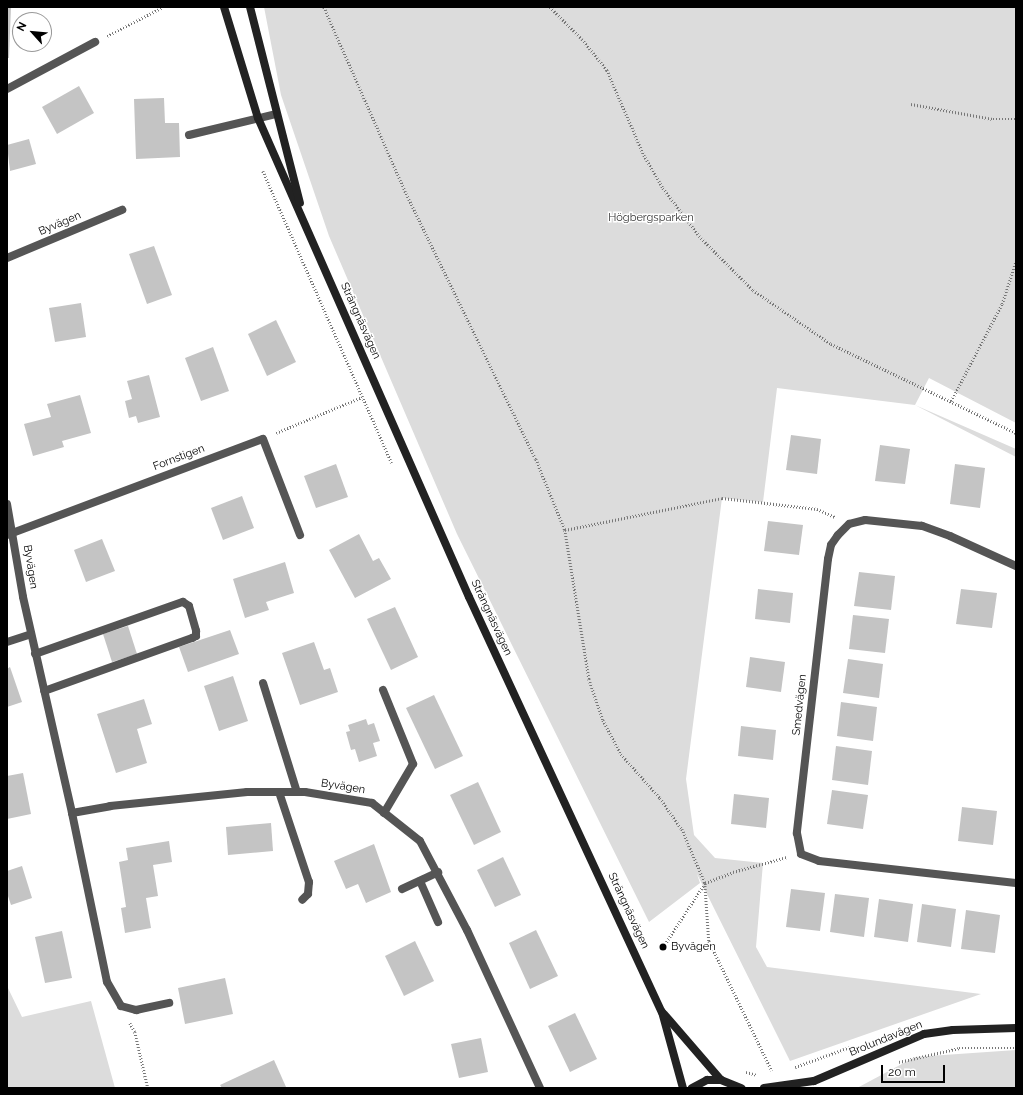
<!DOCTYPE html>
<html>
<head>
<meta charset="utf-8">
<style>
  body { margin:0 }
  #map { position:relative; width:1023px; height:1095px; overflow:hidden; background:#fff; font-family:Raleway,sans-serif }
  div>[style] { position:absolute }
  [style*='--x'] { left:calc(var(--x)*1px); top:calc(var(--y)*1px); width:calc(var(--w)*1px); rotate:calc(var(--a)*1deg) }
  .green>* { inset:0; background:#dcdcdc }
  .building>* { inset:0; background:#c4c4c4 }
  .path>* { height:2.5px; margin-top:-1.25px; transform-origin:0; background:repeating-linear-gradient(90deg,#777 0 1px,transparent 0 3px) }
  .lane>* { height:8px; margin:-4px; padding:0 4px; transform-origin:4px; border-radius:4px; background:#555 }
  .street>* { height:8px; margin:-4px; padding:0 4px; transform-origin:4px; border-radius:4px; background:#555 }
  .secondary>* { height:8px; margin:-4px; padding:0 4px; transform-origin:4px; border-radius:4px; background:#222 }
  .dots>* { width:11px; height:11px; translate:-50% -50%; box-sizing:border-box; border:2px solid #fff; border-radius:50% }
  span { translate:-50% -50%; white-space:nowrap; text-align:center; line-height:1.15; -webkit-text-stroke:3px #fff; paint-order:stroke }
  .park-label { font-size:11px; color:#333 }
  .street-label { font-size:11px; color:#000 }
  .poi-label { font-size:11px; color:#000 }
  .left { translate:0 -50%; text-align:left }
  .frame { position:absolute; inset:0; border:8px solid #000; pointer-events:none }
  .north { position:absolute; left:12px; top:12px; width:40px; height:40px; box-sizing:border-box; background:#fff; border:1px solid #999; border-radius:50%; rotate:297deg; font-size:11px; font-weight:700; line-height:16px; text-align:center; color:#000 }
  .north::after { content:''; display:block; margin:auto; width:14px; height:18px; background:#000; clip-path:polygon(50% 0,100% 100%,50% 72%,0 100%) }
  .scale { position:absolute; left:881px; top:1065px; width:64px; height:18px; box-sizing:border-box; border:2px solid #000; border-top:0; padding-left:5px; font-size:12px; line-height:14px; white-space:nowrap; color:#000; -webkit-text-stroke:3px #fff; paint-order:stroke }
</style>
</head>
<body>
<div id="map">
  <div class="green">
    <div style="clip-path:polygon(264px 7px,1016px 7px,1016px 423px,929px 378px,915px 405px,1016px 449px,1016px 457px,915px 405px,777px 388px,763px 502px,722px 498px,686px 779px,694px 835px,715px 858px,763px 863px,756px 947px,767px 967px,981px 994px,790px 1061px,697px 874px,700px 883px,649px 922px,457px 534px,329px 236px,281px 95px)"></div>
    <div style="clip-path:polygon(7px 986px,22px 1017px,91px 1001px,115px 1088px,7px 1088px)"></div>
    <div style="clip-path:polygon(1016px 1050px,1016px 1088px,857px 1088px,915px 1057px)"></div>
  </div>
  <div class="building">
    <div style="clip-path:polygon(7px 7px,11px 7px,9px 58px,7px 58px)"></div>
    <div style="clip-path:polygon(79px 86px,94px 113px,57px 134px,42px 107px)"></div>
    <div style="clip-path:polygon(164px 98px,165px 123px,179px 123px,180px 157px,136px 159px,134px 99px)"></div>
    <div style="clip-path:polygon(29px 139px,36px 164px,10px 171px,7px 145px)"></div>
    <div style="clip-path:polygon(154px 246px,172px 295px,147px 304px,129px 254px)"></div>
    <div style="clip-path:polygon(81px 303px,86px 337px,55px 342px,49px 308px)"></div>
    <div style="clip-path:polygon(276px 320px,296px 362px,267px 376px,248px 334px)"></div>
    <div style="clip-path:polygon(213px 347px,229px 391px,201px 401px,185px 358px)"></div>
    <div style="clip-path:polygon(149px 375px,160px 417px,138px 423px,136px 416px,129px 418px,125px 401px,132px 399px,127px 381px)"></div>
    <div style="clip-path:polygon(80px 395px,91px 433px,62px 441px,64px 447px,33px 456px,24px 424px,51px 417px,47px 404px)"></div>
    <div style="clip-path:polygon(791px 435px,821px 439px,817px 474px,786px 470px)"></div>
    <div style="clip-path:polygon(880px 445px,910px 449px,905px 484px,875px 481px)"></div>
    <div style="clip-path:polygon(336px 464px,348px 497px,316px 508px,304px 476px)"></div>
    <div style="clip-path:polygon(955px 464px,985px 468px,980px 508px,950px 504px)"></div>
    <div style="clip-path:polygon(242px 496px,254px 528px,223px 540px,211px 508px)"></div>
    <div style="clip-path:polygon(768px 521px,803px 525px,799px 555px,764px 551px)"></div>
    <div style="clip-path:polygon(359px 534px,373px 561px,379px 558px,391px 579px,355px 598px,329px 550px)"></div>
    <div style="clip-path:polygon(102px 539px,115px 571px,86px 582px,74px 550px)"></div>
    <div style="clip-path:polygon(285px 562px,294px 593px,266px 602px,269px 610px,245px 618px,233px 579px)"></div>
    <div style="clip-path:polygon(859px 572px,895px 576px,891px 610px,854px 606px)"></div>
    <div style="clip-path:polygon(758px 589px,793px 593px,790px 623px,755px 619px)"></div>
    <div style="clip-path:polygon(961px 589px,997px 593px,992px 628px,956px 624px)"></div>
    <div style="clip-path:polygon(395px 607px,418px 657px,391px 670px,367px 619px)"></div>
    <div style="clip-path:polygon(853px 615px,889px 619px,885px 653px,849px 649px)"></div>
    <div style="clip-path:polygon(128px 626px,137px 654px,112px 662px,103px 634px)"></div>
    <div style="clip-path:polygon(230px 630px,239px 654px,188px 672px,179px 647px)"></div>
    <div style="clip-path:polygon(314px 642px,324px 670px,330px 668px,338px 692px,300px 705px,282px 653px)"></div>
    <div style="clip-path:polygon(750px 657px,785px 662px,781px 692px,746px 687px)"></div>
    <div style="clip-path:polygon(848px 659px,883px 664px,879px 698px,843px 693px)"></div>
    <div style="clip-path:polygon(10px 667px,22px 702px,7px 707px,7px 669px)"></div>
    <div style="clip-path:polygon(233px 676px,248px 721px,219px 731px,204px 686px)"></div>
    <div style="clip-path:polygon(434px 695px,463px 756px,435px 769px,406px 708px)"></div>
    <div style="clip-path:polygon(144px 699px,152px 724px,137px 729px,147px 763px,116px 773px,97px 714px)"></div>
    <div style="clip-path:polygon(841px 702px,877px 707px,873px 741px,837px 736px)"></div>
    <div style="clip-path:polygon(366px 719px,368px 725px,374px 723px,380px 741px,373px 743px,377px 756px,359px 762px,355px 749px,351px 750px,346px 732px,350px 731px,348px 725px)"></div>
    <div style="clip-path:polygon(741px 726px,776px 730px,773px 760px,738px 756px)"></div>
    <div style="clip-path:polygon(836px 746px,872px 751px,868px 785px,832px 780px)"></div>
    <div style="clip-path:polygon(23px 773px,31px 814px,7px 819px,7px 776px)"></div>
    <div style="clip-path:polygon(478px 782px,501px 832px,474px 845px,450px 795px)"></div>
    <div style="clip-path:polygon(832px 790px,868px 795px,863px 829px,827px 824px)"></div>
    <div style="clip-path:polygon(734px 794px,769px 798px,766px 828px,731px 824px)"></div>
    <div style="clip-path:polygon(962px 807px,997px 811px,993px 845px,958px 841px)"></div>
    <div style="clip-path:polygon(271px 823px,273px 851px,228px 855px,226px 827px)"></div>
    <div style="clip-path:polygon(169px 841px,172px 862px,153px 865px,158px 896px,146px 898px,151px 928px,125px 933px,121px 908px,126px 907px,119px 862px,128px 860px,126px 848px)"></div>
    <div style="clip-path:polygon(374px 844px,391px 892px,366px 903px,358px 884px,346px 889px,334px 861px)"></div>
    <div style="clip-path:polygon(503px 857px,521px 895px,495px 907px,477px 870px)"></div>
    <div style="clip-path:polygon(22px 866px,32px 898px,11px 905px,7px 893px,7px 871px)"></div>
    <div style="clip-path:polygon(791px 889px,825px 893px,820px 931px,786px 927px)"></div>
    <div style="clip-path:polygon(835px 894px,869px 898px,864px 937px,830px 932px)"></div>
    <div style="clip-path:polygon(879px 899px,913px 904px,908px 942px,874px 937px)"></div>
    <div style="clip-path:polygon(922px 904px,956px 909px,951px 947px,917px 942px)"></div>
    <div style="clip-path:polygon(966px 910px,1000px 915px,995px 953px,961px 949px)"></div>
    <div style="clip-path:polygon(536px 930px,558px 976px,530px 989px,509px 943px)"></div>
    <div style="clip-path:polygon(62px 931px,72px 978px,45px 983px,35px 937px)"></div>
    <div style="clip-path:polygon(415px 941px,434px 981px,404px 996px,385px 956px)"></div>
    <div style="clip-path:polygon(225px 978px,233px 1014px,185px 1024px,178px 988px)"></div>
    <div style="clip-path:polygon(575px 1013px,597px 1059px,570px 1072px,548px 1026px)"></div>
    <div style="clip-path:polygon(481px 1038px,488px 1072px,459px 1078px,451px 1044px)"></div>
    <div style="clip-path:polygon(274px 1060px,286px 1087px,222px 1088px,220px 1085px)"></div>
  </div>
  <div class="path">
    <div style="--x:324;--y:7;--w:201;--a:66.2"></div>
    <div style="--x:405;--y:191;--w:298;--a:64"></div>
    <div style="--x:536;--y:459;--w:77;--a:67.8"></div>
    <div style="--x:565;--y:530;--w:151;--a:80.8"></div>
    <div style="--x:589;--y:679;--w:43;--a:71.1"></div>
    <div style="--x:603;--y:720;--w:38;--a:62"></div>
    <div style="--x:621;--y:754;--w:59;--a:48.4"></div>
    <div style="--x:660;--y:798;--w:38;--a:55"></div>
    <div style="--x:682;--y:829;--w:59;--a:66.9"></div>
    <div style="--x:705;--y:883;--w:58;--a:86.1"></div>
    <div style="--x:709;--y:941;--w:144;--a:64.1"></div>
    <div style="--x:550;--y:7;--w:45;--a:45"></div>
    <div style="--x:582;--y:39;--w:40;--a:51"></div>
    <div style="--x:607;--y:70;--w:93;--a:66.5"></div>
    <div style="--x:644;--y:155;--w:38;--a:60"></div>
    <div style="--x:663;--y:188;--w:63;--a:52.8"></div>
    <div style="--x:701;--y:238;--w:74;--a:45"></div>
    <div style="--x:753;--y:290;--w:95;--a:34.7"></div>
    <div style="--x:831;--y:344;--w:205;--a:25.7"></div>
    <div style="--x:107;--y:36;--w:63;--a:-27.4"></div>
    <div style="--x:911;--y:104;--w:83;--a:10.4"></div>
    <div style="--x:993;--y:119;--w:23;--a:0"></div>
    <div style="--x:263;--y:171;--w:319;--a:66.2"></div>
    <div style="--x:951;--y:401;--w:110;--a:-62.3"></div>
    <div style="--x:1002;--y:304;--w:45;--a:-72"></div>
    <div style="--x:276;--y:433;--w:93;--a:-22.7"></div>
    <div style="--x:565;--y:530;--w:160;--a:-11.5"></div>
    <div style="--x:722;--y:498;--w:96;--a:6.6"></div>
    <div style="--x:817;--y:509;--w:20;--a:24"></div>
    <div style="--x:663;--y:947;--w:77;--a:-56.7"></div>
    <div style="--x:705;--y:883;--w:30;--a:-21"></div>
    <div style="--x:733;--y:872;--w:56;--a:-15.5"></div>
    <div style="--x:130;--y:1023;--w:10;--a:61"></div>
    <div style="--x:135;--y:1032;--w:57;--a:76.9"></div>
    <div style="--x:899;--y:1062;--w:62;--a:-13.1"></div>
    <div style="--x:959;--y:1048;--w:57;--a:0"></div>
    <div style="--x:795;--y:1067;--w:59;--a:-20"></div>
    <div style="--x:746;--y:1072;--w:11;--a:15"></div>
  </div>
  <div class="lane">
    <div style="--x:189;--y:135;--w:89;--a:-13.6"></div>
    <div style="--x:263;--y:683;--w:114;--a:72.7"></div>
    <div style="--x:383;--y:690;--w:80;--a:67.9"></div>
    <div style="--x:413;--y:764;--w:57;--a:120.6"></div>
    <div style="--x:279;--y:792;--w:95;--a:71.6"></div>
    <div style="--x:309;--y:882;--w:12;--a:95"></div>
    <div style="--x:308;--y:894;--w:8;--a:135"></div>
    <div style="--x:420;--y:881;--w:45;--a:66.3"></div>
    <div style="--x:402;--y:889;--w:40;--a:-25"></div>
    <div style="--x:121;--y:1006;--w:16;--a:15"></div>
    <div style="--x:136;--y:1010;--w:34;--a:-12"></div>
  </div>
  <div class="street">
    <div style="--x:7;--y:89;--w:100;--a:-28.1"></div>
    <div style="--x:7;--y:258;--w:125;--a:-22.7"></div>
    <div style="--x:7;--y:504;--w:94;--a:80.2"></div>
    <div style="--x:23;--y:597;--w:221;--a:77.2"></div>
    <div style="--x:7;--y:535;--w:273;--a:-20.6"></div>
    <div style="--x:263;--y:439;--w:103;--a:68.9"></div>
    <div style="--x:1016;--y:566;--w:72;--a:-155.6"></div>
    <div style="--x:950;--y:536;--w:30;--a:-160"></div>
    <div style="--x:922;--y:526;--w:57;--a:-174"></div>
    <div style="--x:865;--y:520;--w:16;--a:166"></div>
    <div style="--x:849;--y:524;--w:16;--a:135"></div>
    <div style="--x:838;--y:535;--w:12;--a:125"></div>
    <div style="--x:831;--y:545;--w:14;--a:102"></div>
    <div style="--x:828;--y:559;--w:276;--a:96.5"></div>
    <div style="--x:797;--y:833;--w:21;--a:79"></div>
    <div style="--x:801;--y:854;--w:19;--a:21"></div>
    <div style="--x:819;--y:861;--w:198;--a:6.4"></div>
    <div style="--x:7;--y:642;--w:25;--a:-18"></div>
    <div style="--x:35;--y:654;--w:157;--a:-19.4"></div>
    <div style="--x:183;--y:602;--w:7;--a:34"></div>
    <div style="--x:189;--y:606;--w:26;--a:74"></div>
    <div style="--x:196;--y:631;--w:5;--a:90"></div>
    <div style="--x:196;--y:636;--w:4;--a:153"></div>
    <div style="--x:192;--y:638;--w:157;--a:160.3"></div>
    <div style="--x:121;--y:1006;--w:28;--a:-120"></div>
    <div style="--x:107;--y:982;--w:173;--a:-101.7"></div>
    <div style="--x:72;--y:813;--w:39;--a:-10"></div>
    <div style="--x:110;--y:806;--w:138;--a:-5.8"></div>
    <div style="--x:247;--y:792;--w:58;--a:0"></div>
    <div style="--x:305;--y:792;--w:68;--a:9.3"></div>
    <div style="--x:372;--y:803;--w:61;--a:38.4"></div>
    <div style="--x:420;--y:841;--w:101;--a:62.2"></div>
    <div style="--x:467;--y:930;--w:174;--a:65.2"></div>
  </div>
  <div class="secondary">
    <div style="--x:224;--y:7;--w:116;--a:73"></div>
    <div style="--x:258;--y:118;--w:523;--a:66.23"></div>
    <div style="--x:469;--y:597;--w:458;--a:65.1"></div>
    <div style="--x:662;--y:1012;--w:79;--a:74.6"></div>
    <div style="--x:250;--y:7;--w:202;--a:75.7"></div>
    <div style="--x:664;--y:1014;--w:87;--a:49.2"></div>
    <div style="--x:692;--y:1088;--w:17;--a:-28"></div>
    <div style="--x:707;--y:1080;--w:14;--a:0"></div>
    <div style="--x:721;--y:1080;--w:22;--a:22"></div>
    <div style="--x:764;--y:1088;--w:50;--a:-8"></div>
    <div style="--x:814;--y:1081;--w:120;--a:-23.1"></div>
    <div style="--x:924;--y:1034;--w:29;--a:-8"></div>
    <div style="--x:953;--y:1030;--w:63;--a:-1.8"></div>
  </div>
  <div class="dots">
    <div style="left:663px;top:947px;background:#000"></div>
  </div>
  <div class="park-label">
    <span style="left:651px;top:218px">Högbergsparken</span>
  </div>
  <div class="street-label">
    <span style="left:60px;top:224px;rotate:-23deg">Byvägen</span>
    <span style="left:360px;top:321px;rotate:66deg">Strängnäsvägen</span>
    <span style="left:179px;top:458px;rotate:-21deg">Fornstigen</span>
    <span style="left:30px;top:567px;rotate:81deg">Byvägen</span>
    <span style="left:491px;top:618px;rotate:65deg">Strängnäsvägen</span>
    <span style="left:800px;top:705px;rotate:-84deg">Smedvägen</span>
    <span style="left:343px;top:787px;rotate:9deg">Byvägen</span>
    <span style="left:628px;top:911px;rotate:65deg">Strängnäsvägen</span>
    <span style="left:886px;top:1039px;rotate:-22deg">Brolundavägen</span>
  </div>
  <div class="poi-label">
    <span class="left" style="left:671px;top:947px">Byvägen</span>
  </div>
  <div class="frame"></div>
  <div class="north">N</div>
  <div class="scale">20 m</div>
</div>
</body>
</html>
